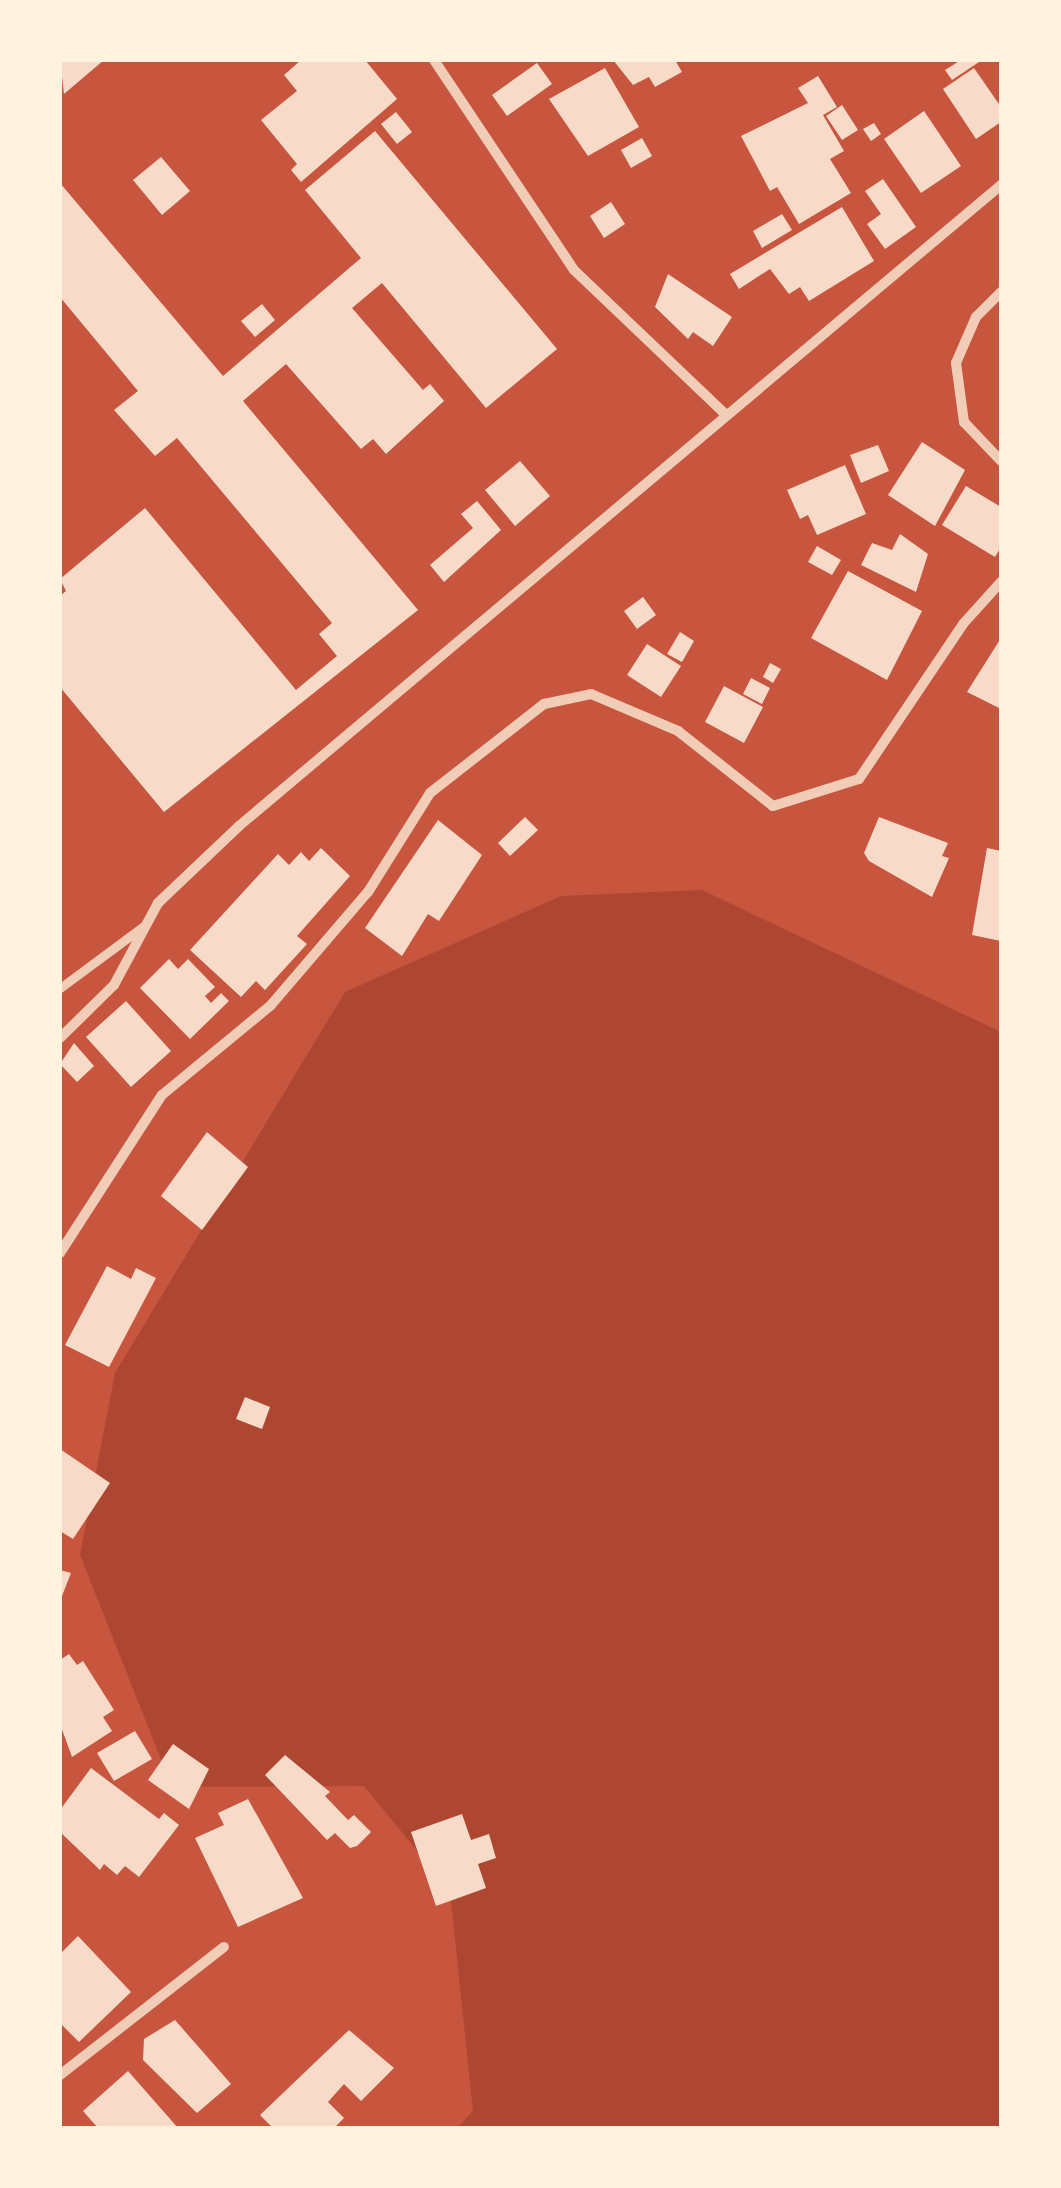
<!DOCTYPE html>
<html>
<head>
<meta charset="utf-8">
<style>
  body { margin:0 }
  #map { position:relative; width:1061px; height:2188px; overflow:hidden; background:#c8553d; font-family:Manrope,sans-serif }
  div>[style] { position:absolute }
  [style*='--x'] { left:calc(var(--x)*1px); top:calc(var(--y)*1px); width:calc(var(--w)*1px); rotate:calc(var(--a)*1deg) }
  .green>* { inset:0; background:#ae4732 }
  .building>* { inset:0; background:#f7dbc8 }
  .pedestrian>* { height:9px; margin:-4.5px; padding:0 4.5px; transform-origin:4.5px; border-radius:4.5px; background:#f1ccb7 }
  .minor>* { height:10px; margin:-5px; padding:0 5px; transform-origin:5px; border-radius:5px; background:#f1ccb7 }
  span { translate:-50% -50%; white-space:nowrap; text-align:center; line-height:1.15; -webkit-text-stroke:9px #fff3e0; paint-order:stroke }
  .frame { position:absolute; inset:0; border:62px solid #fff3e0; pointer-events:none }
</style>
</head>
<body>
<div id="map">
  <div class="green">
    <div style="clip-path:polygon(702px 890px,1001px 1032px,1001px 2128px,457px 2128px,473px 2111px,450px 1891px,364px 1786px,172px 1787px,80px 1555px,115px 1373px,345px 992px,561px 896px)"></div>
  </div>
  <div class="building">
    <div style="clip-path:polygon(60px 60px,104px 60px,64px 94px)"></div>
    <div style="clip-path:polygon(301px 60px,365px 60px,397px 99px,301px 182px,291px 170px,297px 164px,261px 120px,297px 91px,284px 75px)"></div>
    <div style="clip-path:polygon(613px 60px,675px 60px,682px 72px,655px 87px,649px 77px,633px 85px)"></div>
    <div style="clip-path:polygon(961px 60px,982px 60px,952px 80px,945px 70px)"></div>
    <div style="clip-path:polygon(537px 63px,552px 84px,507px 116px,492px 95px)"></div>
    <div style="clip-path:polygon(605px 68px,639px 127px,588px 156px,549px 99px)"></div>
    <div style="clip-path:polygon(974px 68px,1001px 107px,1001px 122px,976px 139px,943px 89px)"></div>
    <div style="clip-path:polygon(818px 76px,837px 107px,823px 115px,844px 151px,830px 159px,851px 193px,799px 224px,777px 187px,770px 191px,741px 136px,808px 103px,798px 88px)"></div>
    <div style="clip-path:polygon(842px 105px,858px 130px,842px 140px,826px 116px)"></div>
    <div style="clip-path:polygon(924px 111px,961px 166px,921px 193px,884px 139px)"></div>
    <div style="clip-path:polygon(396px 112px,412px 132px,397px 144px,381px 124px)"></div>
    <div style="clip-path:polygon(874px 123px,881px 134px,871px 141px,863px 129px)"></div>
    <div style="clip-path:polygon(375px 131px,557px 349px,486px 408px,382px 283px,352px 308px,423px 390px,430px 384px,444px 401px,386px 454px,373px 439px,361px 449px,286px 364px,243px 401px,418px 610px,164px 812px,60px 687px,60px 596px,66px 591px,60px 579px,145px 508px,296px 690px,337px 656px,319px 634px,332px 623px,177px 438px,155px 456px,114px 410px,138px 391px,60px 297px,60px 183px,223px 376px,361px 258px,305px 190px)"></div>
    <div style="clip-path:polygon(642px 138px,652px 156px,631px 168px,621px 150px)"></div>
    <div style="clip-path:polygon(161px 157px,190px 191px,162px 215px,133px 180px)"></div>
    <div style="clip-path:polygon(883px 179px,916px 227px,885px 249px,867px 224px,881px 214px,865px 191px)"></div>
    <div style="clip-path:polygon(611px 202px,625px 224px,604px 238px,590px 216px)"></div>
    <div style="clip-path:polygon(842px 207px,874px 261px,809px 301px,800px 287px,789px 294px,770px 269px,739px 289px,730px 274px)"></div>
    <div style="clip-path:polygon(782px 214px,792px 230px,762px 248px,753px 231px)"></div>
    <div style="clip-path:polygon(668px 274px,732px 317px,713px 346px,693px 332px,688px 339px,655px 307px)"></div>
    <div style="clip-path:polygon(262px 304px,275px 320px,255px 337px,241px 321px)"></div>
    <div style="clip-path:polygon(922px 442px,965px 470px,935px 526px,888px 495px)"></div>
    <div style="clip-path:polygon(878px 445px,889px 471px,861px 483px,850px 455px)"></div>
    <div style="clip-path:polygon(520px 461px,550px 496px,515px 526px,485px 490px)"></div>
    <div style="clip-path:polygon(845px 465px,866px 514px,817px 535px,808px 515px,800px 519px,787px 490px)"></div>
    <div style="clip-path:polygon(966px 486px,1001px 507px,1001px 547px,995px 557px,942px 525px)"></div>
    <div style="clip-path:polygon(477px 501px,501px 530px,444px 582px,430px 565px,473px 528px,461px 514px)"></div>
    <div style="clip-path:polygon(900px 534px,928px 554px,916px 592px,861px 565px,872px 543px,892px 550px)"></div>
    <div style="clip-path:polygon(817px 546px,841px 560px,832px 575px,808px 562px)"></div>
    <div style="clip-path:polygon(848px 571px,922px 611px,887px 680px,811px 638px)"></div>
    <div style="clip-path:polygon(643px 597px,656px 615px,637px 629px,624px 611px)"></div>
    <div style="clip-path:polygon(680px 632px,694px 641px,682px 662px,667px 654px)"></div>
    <div style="clip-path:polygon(1001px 638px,1001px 709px,967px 692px)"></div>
    <div style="clip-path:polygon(647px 644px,681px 666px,661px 697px,627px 675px)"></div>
    <div style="clip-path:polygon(770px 663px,781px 669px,773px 683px,763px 677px)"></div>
    <div style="clip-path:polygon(751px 678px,770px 688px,762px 704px,743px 694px)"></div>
    <div style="clip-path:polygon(724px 686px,763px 707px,744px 743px,705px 722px)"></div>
    <div style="clip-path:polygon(525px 817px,538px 830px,510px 856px,498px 843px)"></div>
    <div style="clip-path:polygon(879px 817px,948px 843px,942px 856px,949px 858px,932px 897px,869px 861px,864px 853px)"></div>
    <div style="clip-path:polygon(438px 820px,482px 855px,439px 921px,428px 914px,402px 956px,365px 928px)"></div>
    <div style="clip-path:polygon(321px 848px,350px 876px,297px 936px,307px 944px,265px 990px,256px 981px,241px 997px,190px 950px,278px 854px,289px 865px,301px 852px,309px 861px)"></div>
    <div style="clip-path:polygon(987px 848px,1001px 851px,1001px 941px,972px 935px)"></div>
    <div style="clip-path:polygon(169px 959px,178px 969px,188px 959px,215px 987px,205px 996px,211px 1003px,221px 993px,229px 1001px,190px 1039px,140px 988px)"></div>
    <div style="clip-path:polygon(126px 1001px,171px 1051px,131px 1087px,86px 1037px)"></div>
    <div style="clip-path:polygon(74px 1043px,94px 1066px,77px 1082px,60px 1064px)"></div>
    <div style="clip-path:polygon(207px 1132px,248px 1167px,202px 1230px,161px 1196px)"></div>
    <div style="clip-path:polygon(107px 1266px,131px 1279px,136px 1268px,156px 1278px,109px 1367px,65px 1345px)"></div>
    <div style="clip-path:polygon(245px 1397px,270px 1407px,262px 1429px,236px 1419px)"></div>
    <div style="clip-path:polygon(60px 1449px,110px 1483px,73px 1539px,60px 1531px)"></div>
    <div style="clip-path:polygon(60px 1570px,71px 1573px,60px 1601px)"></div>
    <div style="clip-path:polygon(69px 1654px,77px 1665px,83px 1661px,114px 1710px,103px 1717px,112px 1731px,72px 1757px,60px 1724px,60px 1660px)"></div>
    <div style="clip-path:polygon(135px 1731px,152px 1759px,114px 1781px,97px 1753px)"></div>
    <div style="clip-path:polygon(173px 1744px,209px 1769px,189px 1809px,148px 1780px)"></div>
    <div style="clip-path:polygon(285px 1755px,330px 1792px,325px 1796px,348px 1820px,354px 1815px,371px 1832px,357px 1846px,350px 1848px,335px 1833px,327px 1840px,265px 1775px)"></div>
    <div style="clip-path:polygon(91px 1768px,159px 1819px,164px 1813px,179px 1825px,139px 1877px,125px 1866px,117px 1875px,104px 1864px,100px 1870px,60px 1832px,60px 1810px)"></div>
    <div style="clip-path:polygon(248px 1799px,303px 1898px,238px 1927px,195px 1838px,224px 1825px,218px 1813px)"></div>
    <div style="clip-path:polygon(462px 1814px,471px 1840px,489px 1834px,496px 1858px,478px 1864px,486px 1888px,436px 1906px,411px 1832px)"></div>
    <div style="clip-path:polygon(78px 1936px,131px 1992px,79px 2042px,60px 2023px,60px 1954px)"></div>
    <div style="clip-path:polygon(175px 2020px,231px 2084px,197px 2113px,143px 2060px,144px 2039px)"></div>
    <div style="clip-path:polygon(349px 2030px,394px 2068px,361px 2101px,344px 2084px,328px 2102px,344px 2118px,334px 2128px,273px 2128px,260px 2115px)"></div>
    <div style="clip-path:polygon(128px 2071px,178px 2128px,98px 2128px,83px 2111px)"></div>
  </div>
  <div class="pedestrian">
    <div style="--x:60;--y:988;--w:106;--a:-36.5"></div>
  </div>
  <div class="minor">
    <div style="--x:434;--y:60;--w:252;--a:56.3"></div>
    <div style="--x:574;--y:270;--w:210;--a:43.6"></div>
    <div style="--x:1001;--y:292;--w:35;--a:135"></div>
    <div style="--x:976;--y:317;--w:50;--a:113.5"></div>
    <div style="--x:956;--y:363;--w:60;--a:82.3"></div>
    <div style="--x:964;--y:422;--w:54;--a:46.5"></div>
    <div style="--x:60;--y:1038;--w:76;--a:-44.5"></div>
    <div style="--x:114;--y:985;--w:93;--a:-61.8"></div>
    <div style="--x:158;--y:903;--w:112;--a:-43.5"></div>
    <div style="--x:239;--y:826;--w:996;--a:-40.07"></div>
    <div style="--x:60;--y:1253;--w:188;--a:-57.2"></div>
    <div style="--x:162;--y:1095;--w:141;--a:-39.5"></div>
    <div style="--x:271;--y:1005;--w:149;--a:-49.4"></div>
    <div style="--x:368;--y:892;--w:117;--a:-57.9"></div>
    <div style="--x:430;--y:793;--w:145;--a:-38"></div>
    <div style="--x:544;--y:704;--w:48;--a:-12"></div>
    <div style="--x:591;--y:694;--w:95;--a:23"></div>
    <div style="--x:678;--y:731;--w:121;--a:38.3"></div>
    <div style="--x:773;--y:806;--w:90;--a:-17.4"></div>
    <div style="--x:859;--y:779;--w:187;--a:-56.1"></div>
    <div style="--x:963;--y:624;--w:57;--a:-47.9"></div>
    <div style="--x:60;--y:2075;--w:208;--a:-38"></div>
  </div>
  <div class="frame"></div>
</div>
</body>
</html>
